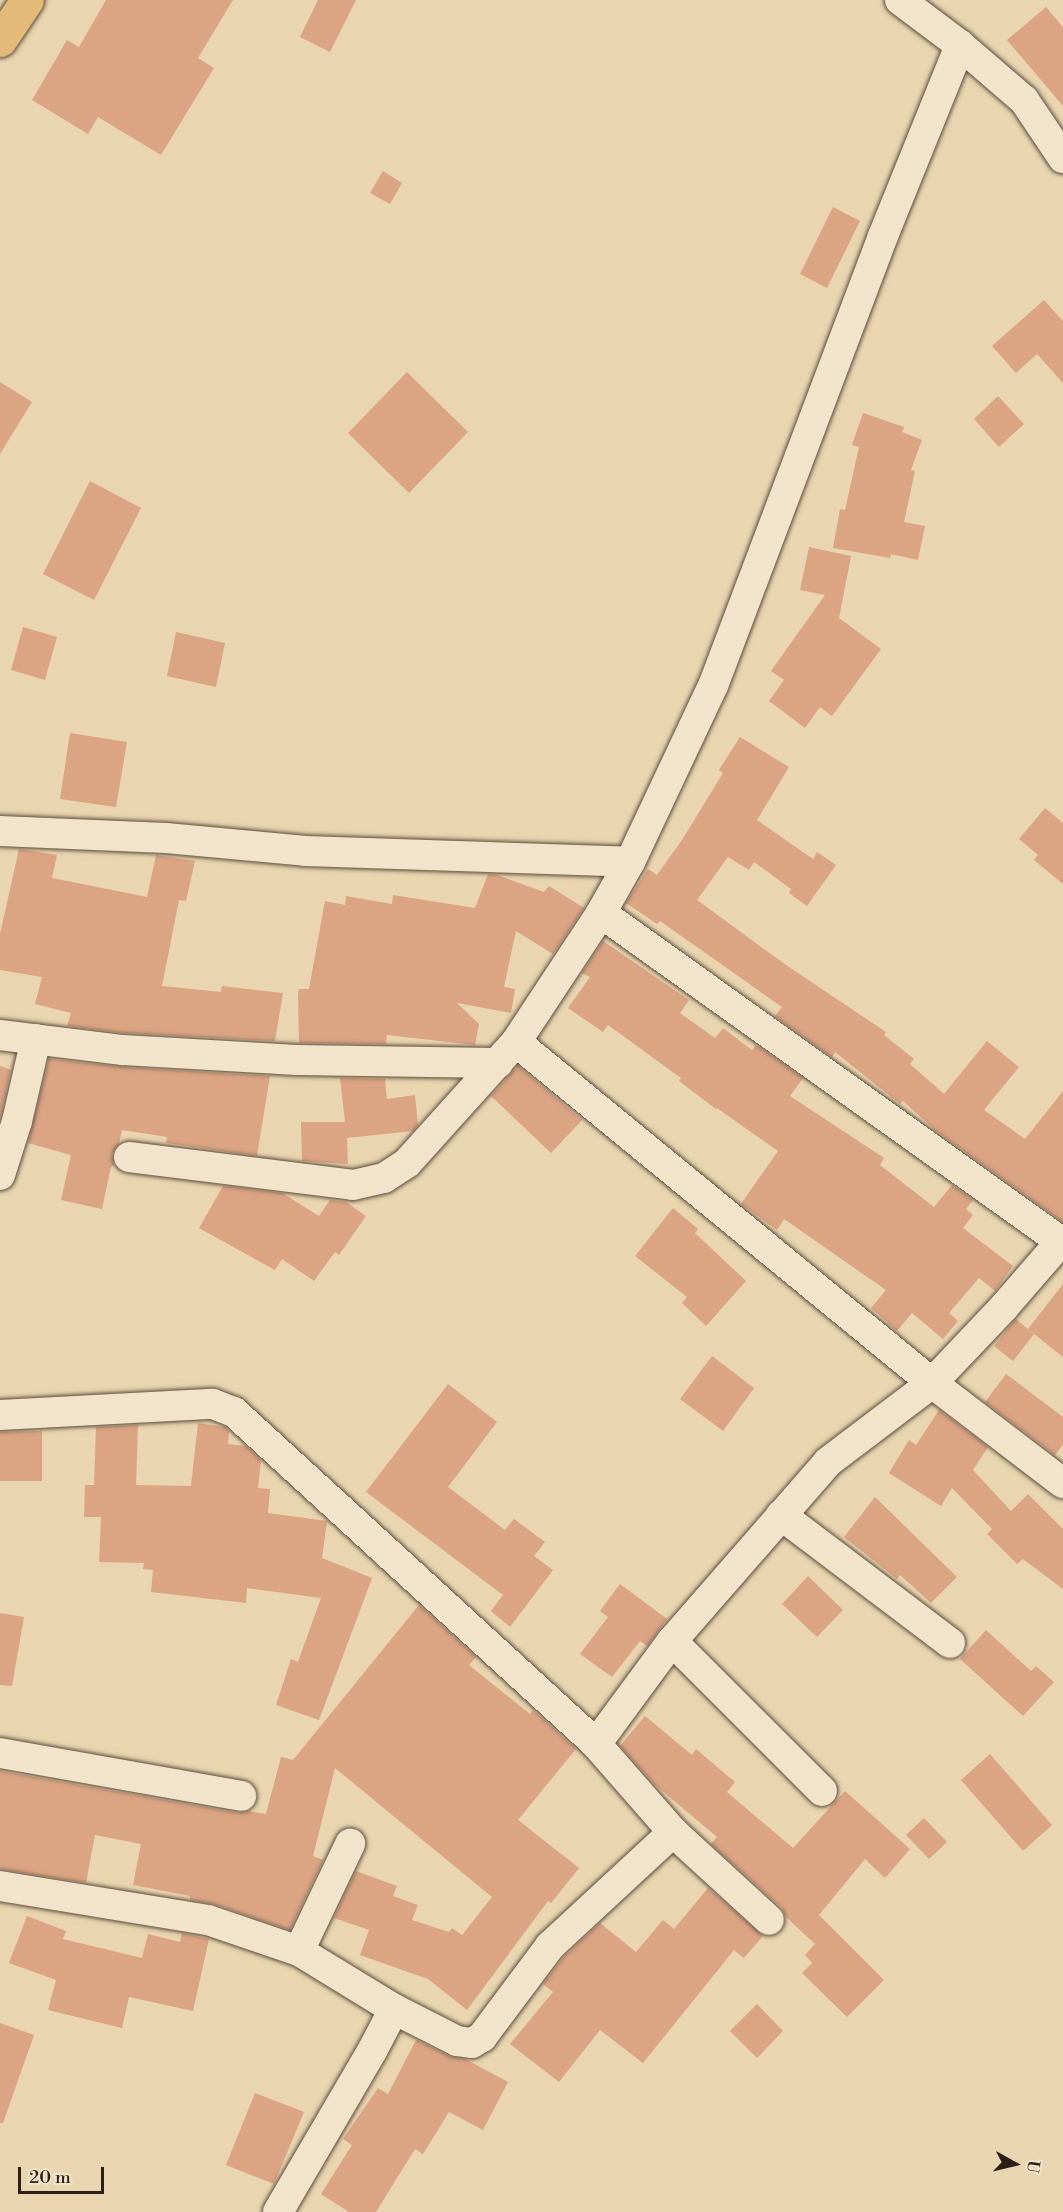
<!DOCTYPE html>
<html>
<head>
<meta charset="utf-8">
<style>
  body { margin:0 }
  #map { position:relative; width:1063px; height:2212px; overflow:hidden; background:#e9d5af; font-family:"Libre Bodoni",serif }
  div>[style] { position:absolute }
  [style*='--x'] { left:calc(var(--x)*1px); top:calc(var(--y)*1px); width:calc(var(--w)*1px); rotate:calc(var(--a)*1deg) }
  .building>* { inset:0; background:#dba483 }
  .roads { filter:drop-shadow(0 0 2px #5c4c3d) drop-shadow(0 0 2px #5c4c3d) }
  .minor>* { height:30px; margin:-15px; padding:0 15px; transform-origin:15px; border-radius:15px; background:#f1e4cb }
  .highway>* { height:33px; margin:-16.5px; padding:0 16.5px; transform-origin:16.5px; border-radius:16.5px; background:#e4ba78 }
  span { translate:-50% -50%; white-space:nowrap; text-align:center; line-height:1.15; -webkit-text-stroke:4.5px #f1e4cb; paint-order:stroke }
  .north { position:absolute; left:985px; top:2134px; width:60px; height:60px; -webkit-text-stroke:4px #f1e4cb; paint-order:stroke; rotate:98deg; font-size:16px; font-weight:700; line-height:24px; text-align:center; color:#2d1f17 }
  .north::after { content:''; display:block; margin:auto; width:21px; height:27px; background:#2d1f17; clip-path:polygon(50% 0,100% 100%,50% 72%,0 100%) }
  .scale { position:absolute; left:18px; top:2167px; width:86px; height:27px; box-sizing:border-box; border:3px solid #2d1f17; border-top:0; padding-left:8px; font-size:18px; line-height:21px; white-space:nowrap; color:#2d1f17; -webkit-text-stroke:4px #f1e4cb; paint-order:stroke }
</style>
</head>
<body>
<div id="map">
  <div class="building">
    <div style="clip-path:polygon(106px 0,233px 0,198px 58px,214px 68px,161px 155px,98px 117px,88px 134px,32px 100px,67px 40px,79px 47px)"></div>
    <div style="clip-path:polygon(318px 0,356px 0,330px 52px,300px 37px)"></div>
    <div style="clip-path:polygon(1046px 7px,1063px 27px,1063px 106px,1007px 40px)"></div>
    <div style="clip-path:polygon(383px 171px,402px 183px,390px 204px,370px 193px)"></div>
    <div style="clip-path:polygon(833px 207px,860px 221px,827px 288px,800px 274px)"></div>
    <div style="clip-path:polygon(1044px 300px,1063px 321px,1063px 383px,1037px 354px,1016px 373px,992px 346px)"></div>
    <div style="clip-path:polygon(407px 372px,468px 432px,409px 493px,348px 433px)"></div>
    <div style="clip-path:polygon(0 382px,32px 402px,0 454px)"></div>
    <div style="clip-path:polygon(998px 396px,1024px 424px,999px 447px,974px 419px)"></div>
    <div style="clip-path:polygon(863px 413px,904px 427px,902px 432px,922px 440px,911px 470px,915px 471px,904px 522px,925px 526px,918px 560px,891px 554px,890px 558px,833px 548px,840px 509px,845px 510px,859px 447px,852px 445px)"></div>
    <div style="clip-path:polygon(90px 481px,141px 508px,94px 600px,43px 574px)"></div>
    <div style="clip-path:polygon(809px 547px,851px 556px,839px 618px,881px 649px,832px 716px,820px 707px,805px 728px,769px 701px,784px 680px,771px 671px,825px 595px,800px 590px)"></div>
    <div style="clip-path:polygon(23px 627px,57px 637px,45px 680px,11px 670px)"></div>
    <div style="clip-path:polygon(176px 632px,225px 643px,216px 687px,167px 676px)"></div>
    <div style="clip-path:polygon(70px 733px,127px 742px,116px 807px,60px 799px)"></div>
    <div style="clip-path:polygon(740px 737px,789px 767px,757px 820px,813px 859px,817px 852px,836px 865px,807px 906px,789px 893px,791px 889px,754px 862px,749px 870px,728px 857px,697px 900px,786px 965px,886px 1032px,884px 1035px,914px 1059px,910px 1064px,944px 1094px,987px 1041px,1019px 1067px,984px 1110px,1025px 1139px,1063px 1091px,1063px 1222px,935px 1130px,903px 1101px,900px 1104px,835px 1052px,832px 1057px,775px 1016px,782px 1007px,660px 921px,657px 924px,626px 903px,648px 869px,657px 875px,682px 840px,723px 773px,719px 770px)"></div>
    <div style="clip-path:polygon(1045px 808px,1063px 823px,1063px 884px,1034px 860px,1038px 855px,1019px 839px)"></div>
    <div style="clip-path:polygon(19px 849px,57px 855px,52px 878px,147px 897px,156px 855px,195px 861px,186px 901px,179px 900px,162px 986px,221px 992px,222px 986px,283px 993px,275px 1041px,125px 1033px,67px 1026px,71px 1013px,35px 1004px,42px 977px,0 970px,0 934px)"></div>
    <div style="clip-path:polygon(488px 874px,497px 875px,544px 892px,549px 886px,584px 908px,553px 954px,516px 931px,504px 987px,515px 989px,511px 1013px,457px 1003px,479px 1024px,475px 1045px,387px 1035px,386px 1044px,299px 1043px,298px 995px,299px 989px,309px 989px,325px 901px,345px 905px,346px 896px,392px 904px,393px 895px,475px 908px)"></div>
    <div style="clip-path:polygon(603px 941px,689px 1000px,680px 1013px,715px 1038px,723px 1028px,752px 1050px,756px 1045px,803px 1078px,790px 1096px,884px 1158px,880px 1165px,934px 1207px,952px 1185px,973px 1200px,966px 1209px,973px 1215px,963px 1228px,1013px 1266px,995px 1291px,979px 1278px,949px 1313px,958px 1321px,943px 1339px,912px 1313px,897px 1331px,871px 1308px,886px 1290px,784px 1219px,777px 1230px,741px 1204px,778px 1151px,717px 1108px,716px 1109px,679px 1081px,681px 1078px,608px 1025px,603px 1032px,568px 1008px,590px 977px,582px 973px)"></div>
    <div style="clip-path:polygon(49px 1059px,122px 1067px,270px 1076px,257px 1156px,166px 1143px,167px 1137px,122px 1130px,119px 1144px,112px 1154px,114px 1165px,111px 1167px,102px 1209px,61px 1200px,71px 1155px,28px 1143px)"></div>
    <div style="clip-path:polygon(0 1066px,11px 1070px,0 1118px)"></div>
    <div style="clip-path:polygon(518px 1066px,582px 1120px,551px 1153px,491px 1096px)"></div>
    <div style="clip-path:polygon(340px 1078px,385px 1079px,387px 1099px,415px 1095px,418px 1125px,413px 1131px,347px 1138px,348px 1164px,302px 1161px,301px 1122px,345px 1122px)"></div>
    <div style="clip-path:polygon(223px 1186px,282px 1193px,319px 1216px,330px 1200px,346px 1202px,366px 1216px,339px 1255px,335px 1252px,314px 1281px,282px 1259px,275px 1270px,199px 1228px)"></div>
    <div style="clip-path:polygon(673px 1208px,698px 1229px,695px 1233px,746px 1281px,706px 1326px,682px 1303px,687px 1297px,635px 1256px)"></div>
    <div style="clip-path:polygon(1063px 1284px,1063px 1357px,1028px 1329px)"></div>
    <div style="clip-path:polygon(1016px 1319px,1034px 1334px,1013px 1361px,994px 1346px)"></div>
    <div style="clip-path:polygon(712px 1356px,754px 1388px,723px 1431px,680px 1399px)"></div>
    <div style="clip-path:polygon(1006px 1374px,1063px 1417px,1063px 1445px,1055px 1455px,985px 1402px)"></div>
    <div style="clip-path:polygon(448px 1384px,497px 1422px,448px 1487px,505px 1530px,514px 1519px,545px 1542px,534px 1556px,553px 1570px,510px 1627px,491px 1611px,503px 1595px,366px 1492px)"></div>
    <div style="clip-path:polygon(939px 1410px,988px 1447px,973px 1470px,1011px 1511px,1028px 1494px,1063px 1529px,1063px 1589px,1023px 1559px,1017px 1564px,987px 1534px,992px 1529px,952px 1488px,941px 1506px,889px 1473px,909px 1440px,916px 1445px)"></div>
    <div style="clip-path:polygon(198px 1423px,225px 1427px,229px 1431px,228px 1444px,246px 1446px,261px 1460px,258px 1488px,270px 1489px,268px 1513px,327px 1521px,322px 1558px,372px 1578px,319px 1720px,276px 1705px,291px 1659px,298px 1662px,321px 1598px,247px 1588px,246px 1603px,151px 1592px,153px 1570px,143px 1569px,144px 1563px,99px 1562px,101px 1517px,84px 1517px,85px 1485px,94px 1485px,96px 1427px,138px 1425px,136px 1485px,191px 1486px)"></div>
    <div style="clip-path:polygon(42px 1431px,42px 1481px,0 1481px,0 1432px)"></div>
    <div style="clip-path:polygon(875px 1497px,957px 1577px,931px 1603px,900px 1575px,897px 1579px,844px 1537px)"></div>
    <div style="clip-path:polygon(808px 1576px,843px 1610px,817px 1637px,782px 1604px)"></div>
    <div style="clip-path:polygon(620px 1584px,667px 1619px,647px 1646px,640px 1641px,612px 1677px,580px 1654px,608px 1617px,600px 1611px)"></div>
    <div style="clip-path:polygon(419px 1605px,476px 1657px,469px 1665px,530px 1714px,533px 1710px,576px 1749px,518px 1820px,579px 1868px,551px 1903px,548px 1901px,467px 2010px,428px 1979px,360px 1955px,369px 1930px,334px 1918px,356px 1871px,397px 1886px,393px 1896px,418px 1905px,412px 1920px,449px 1932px,452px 1928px,462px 1935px,492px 1897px,335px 1768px,313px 1856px,323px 1860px,290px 1930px,214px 1904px,190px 1900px,190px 1896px,133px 1885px,141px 1844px,95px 1835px,86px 1883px,0 1869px,0 1771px,238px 1813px,249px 1811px,266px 1814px,281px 1757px,293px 1760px)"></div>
    <div style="clip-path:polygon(0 1613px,24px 1617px,12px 1686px,0 1685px)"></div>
    <div style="clip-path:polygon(986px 1630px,1031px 1671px,1036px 1666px,1054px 1682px,1023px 1716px,960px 1659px)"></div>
    <div style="clip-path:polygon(645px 1716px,692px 1755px,696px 1749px,735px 1782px,727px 1792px,793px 1848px,845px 1791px,910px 1849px,885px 1878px,865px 1859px,819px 1915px,884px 1980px,847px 2017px,802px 1973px,812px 1963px,805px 1955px,815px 1944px,786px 1917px,781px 1907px,711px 1844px,717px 1837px,654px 1784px,620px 1746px)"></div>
    <div style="clip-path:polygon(990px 1754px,1052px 1825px,1023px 1851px,961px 1780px)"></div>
    <div style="clip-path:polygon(924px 1818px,947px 1842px,929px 1859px,906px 1835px)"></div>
    <div style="clip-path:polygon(708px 1888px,763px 1936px,744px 1958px,734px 1950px,643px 2063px,600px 2030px,559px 2082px,510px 2044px,553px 1992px,543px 1984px,564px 1957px,600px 1923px,636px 1952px,663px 1920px,674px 1929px)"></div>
    <div style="clip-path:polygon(27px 1916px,66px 1931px,63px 1939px,142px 1958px,148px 1934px,180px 1942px,182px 1933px,209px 1939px,193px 2011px,129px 1997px,122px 2028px,48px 2010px,56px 1980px,9px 1963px)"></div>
    <div style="clip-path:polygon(757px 2004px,783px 2031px,757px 2058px,730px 2031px)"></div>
    <div style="clip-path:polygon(0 2023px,34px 2035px,3px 2123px,0 2123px)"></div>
    <div style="clip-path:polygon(416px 2040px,449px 2056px,467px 2060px,508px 2082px,483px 2130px,449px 2112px,423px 2154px,415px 2149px,376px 2212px,349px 2212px,321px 2194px,352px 2145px,343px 2139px,378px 2088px,388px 2094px)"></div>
    <div style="clip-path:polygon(255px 2093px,304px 2112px,274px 2184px,226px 2165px)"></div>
  </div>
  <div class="roads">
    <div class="minor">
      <div style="--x:900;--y:0;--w:75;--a:36.9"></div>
      <div style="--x:960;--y:45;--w:84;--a:40.7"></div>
      <div style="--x:1024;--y:100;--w:70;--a:56.1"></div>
      <div style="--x:0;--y:831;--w:166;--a:2.4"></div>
      <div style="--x:166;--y:838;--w:140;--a:5.3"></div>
      <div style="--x:305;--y:851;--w:325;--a:1.9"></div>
      <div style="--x:601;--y:913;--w:568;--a:35.54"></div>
      <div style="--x:0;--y:1035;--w:124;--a:7"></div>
      <div style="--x:123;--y:1050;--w:174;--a:3.3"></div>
      <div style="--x:297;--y:1060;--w:201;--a:0.9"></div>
      <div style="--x:516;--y:1042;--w:538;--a:39.34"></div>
      <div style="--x:932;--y:1383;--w:165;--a:37.4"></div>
      <div style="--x:129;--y:1157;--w:226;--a:7.1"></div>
      <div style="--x:353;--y:1185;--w:32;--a:-13"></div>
      <div style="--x:384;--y:1178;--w:27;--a:-33"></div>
      <div style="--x:407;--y:1163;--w:163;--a:-48"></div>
      <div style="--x:516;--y:1042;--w:154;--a:-56.6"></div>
      <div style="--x:601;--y:913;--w:59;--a:-60.4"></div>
      <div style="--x:630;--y:862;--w:195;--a:-64.8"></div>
      <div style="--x:713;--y:686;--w:481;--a:-69.3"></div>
      <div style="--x:883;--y:236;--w:206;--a:-68"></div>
      <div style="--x:0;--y:1175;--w:57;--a:-72.5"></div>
      <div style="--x:17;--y:1121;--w:84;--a:-77"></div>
      <div style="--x:0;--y:1415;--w:213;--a:-3"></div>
      <div style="--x:213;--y:1404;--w:22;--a:21"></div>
      <div style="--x:234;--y:1412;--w:491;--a:42.5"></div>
      <div style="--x:596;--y:1744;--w:117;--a:48.8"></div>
      <div style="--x:673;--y:1832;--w:130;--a:42.5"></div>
      <div style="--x:781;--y:1515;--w:212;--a:37.1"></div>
      <div style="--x:672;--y:1641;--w:212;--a:45"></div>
      <div style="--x:596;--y:1744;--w:128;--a:-53.6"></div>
      <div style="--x:672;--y:1641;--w:237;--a:-48.9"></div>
      <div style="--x:828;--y:1462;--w:131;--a:-37.2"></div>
      <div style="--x:932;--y:1383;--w:105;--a:-46.5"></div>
      <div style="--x:1004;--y:1307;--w:90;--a:-49.1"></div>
      <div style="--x:0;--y:1753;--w:245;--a:10.1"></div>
      <div style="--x:0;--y:1886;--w:211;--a:9.3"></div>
      <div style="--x:208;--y:1920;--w:96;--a:18.8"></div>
      <div style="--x:299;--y:1951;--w:111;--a:31.4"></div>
      <div style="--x:394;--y:2009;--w:47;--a:117.6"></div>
      <div style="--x:372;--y:2051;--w:186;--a:120.3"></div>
      <div style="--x:299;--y:1951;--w:119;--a:-64.5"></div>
      <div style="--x:394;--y:2009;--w:71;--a:26.9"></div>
      <div style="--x:457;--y:2041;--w:15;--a:8"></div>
      <div style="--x:472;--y:2043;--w:12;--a:-31"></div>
      <div style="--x:482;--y:2037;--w:114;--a:-53.2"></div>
      <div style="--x:550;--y:1946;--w:168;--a:-42.8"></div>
    </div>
    <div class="highway">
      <div style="--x:0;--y:40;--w:48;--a:-56"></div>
    </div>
  </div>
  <div class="north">U</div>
  <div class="scale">20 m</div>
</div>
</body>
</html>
